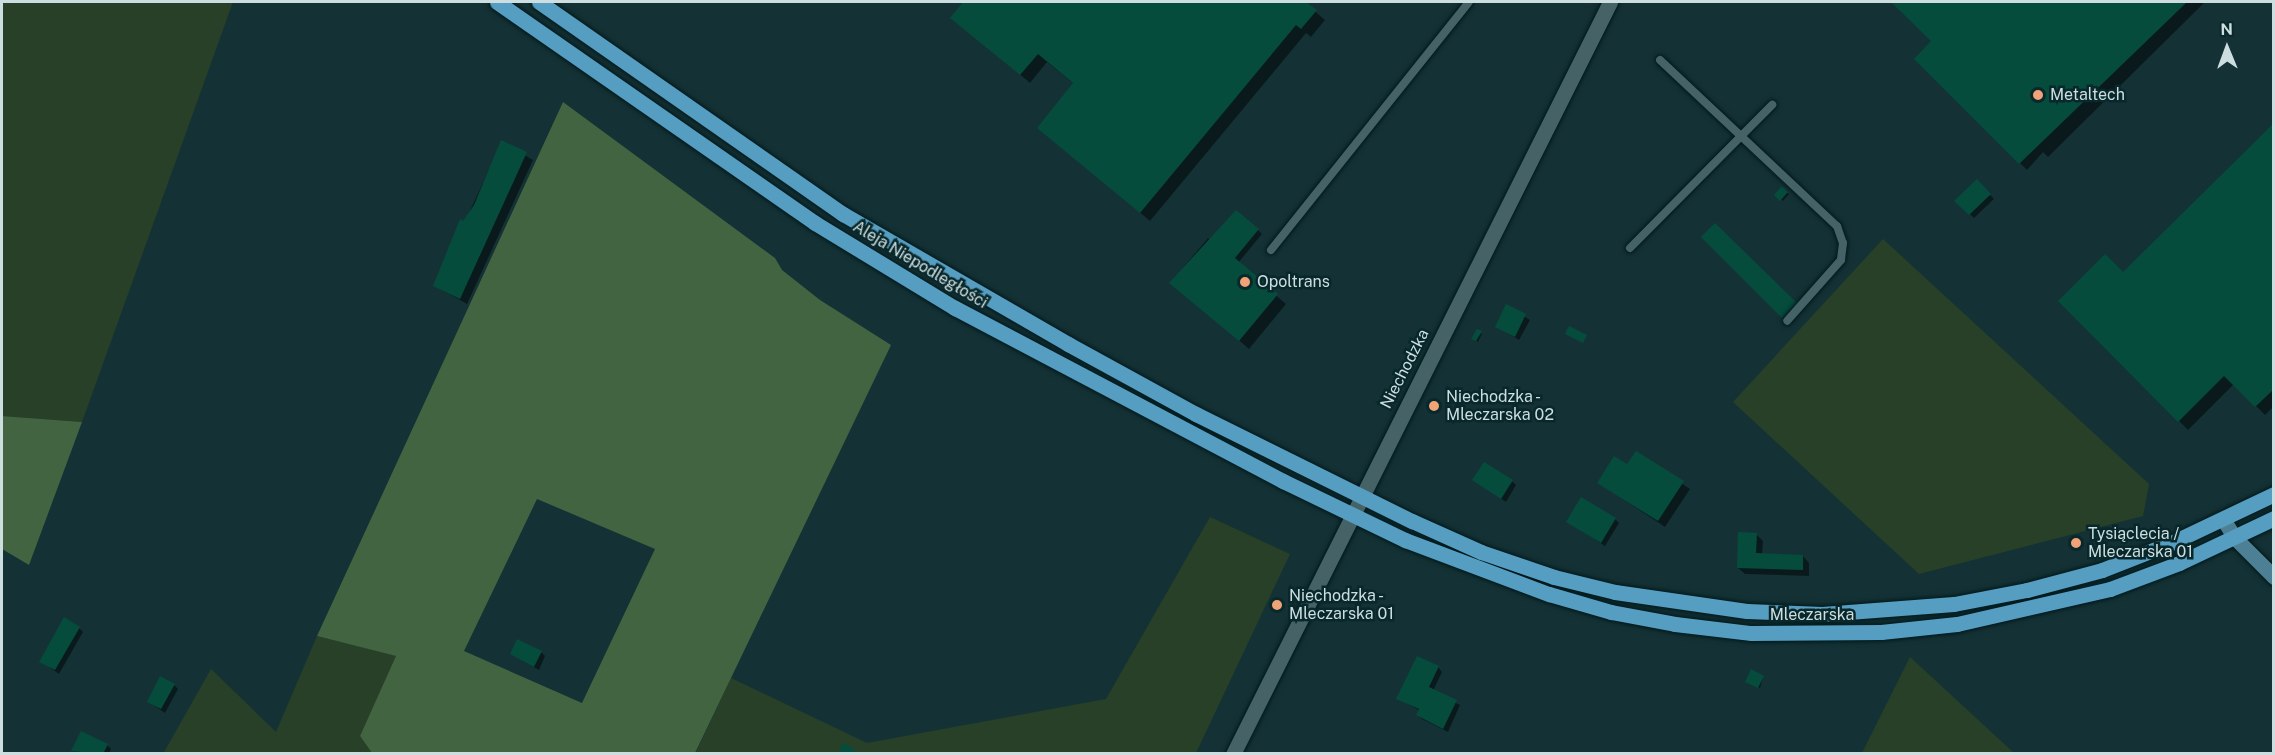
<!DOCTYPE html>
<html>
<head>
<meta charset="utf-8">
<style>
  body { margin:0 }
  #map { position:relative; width:2275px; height:755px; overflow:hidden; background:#143235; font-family:"Public Sans",sans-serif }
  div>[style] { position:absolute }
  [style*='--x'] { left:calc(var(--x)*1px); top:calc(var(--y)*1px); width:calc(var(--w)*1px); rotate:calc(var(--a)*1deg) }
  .green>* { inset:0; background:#284027 }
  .forest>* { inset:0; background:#426440 }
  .shadow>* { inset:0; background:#0007 }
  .building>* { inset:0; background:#054c3d }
  .roads { filter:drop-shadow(0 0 2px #00191d) drop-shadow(0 0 2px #00191d) }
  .service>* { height:8px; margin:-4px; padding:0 4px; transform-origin:4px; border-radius:4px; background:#456367 }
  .tertiary>* { height:15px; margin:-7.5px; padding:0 7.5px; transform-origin:7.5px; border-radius:7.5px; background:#456367 }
  .secondary>* { height:15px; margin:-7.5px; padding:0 7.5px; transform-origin:7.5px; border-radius:7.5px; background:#4d8094 }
  .primary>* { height:15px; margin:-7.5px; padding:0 7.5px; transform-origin:7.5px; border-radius:7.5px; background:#559ec2 }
  .dots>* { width:16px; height:16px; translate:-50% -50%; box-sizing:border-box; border:3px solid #09282b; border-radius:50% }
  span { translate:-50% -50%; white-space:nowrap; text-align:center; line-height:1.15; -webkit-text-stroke:5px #09282b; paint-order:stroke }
  .poi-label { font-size:16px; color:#cddee0 }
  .left { translate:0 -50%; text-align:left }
  .street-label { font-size:16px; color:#cddee0 }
  .frame { position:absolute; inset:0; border:3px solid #cddee0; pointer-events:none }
  .north { position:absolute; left:2197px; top:18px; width:60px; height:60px; -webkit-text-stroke:4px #09282b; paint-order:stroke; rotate:359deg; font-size:16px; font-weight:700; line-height:24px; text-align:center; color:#cddee0 }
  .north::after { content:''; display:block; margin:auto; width:21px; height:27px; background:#cddee0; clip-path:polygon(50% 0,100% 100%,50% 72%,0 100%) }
</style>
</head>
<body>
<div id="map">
  <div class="green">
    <div style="clip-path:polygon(2px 2px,233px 2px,82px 422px,2px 416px)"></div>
    <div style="clip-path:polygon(1883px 239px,2149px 484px,2143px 516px,1919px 574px,1733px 402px)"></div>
    <div style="clip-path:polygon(1210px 517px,1290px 554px,1196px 753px,695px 754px,731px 678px,867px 743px,1106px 699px)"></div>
    <div style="clip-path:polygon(317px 636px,397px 656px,360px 736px,372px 753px,163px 754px,211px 669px,276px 732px)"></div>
    <div style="clip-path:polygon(1910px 657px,2014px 753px,1862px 753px)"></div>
  </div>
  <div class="forest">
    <div style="clip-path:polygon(evenodd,563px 102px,775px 258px,782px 270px,820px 300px,891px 345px,695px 753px,372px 753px,360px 736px,396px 656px,317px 636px,563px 102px,537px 499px,655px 549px,582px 703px,464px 651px,537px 499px)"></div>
    <div style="clip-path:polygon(2px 416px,82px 422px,29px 565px,2px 549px)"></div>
  </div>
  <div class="shadow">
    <div style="clip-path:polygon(965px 2px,1304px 2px,1325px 20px,1311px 37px,1306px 33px,1150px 221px,1039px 128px,1074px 84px,1047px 62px,1030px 83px,952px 17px)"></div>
    <div style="clip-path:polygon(1893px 2px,2205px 2px,2048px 157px,2043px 152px,2027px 170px,1916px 59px,1933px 42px)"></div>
    <div style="clip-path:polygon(2274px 125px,2274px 406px,2265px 415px,2234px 384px,2188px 430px,2060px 301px,2123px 274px)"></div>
    <div style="clip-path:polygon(502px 142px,533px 160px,467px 304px,435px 286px)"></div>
    <div style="clip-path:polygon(1977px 181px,1994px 199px,1974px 218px,1956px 201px)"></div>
    <div style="clip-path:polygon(1782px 188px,1789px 194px,1783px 201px,1776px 195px)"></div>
    <div style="clip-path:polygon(1258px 230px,1262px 234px,1238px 263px,1286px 304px,1249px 349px,1171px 282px,1208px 238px,1218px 246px)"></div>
    <div style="clip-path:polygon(1507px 306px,1530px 320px,1519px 340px,1496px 326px)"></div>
    <div style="clip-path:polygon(1481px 333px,1482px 334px,1478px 342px,1475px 340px)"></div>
    <div style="clip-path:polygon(1636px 453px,1690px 489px,1665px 527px,1599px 483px,1614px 458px,1633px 469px,1629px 464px)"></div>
    <div style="clip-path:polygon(1474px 480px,1512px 481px,1516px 485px,1506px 502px)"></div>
    <div style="clip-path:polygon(1615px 519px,1619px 523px,1605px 546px,1568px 522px)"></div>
    <div style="clip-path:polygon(1756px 534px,1763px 541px,1762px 555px,1803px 556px,1809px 563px,1809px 576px,1745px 574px,1738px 568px)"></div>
    <div style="clip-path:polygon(79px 628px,83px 632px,59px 674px,41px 661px)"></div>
    <div style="clip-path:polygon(541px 652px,545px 656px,539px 670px,512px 654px)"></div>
    <div style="clip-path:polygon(1438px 667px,1442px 672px,1433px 691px,1460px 705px,1448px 732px,1422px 719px,1417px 715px,1419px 710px,1398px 699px)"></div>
    <div style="clip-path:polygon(1763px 677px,1760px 688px,1749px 683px)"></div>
    <div style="clip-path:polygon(174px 685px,178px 689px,165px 713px,149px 702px)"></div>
    <div style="clip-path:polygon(107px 745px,111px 749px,109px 754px,73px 751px)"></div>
  </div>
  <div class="building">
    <div style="clip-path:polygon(963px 2px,1306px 2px,1317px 10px,1301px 29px,1296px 25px,1140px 213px,1037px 128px,1073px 83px,1038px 54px,1020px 75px,950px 18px)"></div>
    <div style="clip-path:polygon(1891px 2px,2187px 2px,2019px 164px,1914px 59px,1931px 41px)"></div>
    <div style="clip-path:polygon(2274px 123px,2274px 389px,2255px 407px,2224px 376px,2178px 422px,2058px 301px,2105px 254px,2123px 272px)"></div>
    <div style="clip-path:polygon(501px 140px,527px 152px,460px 299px,433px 286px,460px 219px,463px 221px,474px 205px)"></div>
    <div style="clip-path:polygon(1977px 179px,1991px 194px,1969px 215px,1954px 201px)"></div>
    <div style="clip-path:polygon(1782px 186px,1788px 192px,1780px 201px,1774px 195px)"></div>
    <div style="clip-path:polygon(1236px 210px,1259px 229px,1235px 258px,1278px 294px,1239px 341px,1169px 283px)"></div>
    <div style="clip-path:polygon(1715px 223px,1797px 303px,1782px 318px,1701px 237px)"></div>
    <div style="clip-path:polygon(1506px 304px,1526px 314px,1515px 337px,1495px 327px)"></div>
    <div style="clip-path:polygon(1569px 326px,1587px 335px,1583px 343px,1565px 334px)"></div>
    <div style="clip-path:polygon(1477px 329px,1482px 331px,1476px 341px,1471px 339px)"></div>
    <div style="clip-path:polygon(1636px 451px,1684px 481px,1658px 521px,1597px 483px,1614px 456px,1627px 464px)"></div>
    <div style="clip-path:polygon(1484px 462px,1513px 480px,1501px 499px,1472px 480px)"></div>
    <div style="clip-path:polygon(1581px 497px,1616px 518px,1601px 543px,1566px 522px)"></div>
    <div style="clip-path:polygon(1738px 532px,1757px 533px,1756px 553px,1803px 555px,1803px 570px,1737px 568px)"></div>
    <div style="clip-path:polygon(64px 617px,80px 627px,55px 670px,39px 662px)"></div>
    <div style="clip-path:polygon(517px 639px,542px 651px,534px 667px,510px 654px)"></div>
    <div style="clip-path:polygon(1417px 656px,1439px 666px,1429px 687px,1457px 700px,1443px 729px,1416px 715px,1419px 709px,1396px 699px)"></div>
    <div style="clip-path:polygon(1751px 669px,1764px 676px,1758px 688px,1745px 682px)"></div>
    <div style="clip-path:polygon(160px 676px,175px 684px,161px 709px,147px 702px)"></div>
    <div style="clip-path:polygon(81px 731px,108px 744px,103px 754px,71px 751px)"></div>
    <div style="clip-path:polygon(843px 743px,855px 749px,853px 754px,838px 754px)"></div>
  </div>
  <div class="roads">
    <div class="service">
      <div style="--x:1660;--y:60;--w:243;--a:43.2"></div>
      <div style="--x:1837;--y:226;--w:18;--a:71"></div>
      <div style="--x:1843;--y:243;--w:17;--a:97"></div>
      <div style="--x:1841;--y:260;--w:81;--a:131.5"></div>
      <div style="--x:1630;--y:248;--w:202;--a:-45.2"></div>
      <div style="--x:1271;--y:250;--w:317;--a:-51.4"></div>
    </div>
    <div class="tertiary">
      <div style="--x:1233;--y:754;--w:841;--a:-63.37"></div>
    </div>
    <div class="secondary">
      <div style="--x:2223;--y:519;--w:22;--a:58"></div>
      <div style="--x:2235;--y:538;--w:55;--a:45"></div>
    </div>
    <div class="primary">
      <div style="--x:497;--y:2;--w:387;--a:34.8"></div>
      <div style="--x:815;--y:223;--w:164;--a:31.3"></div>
      <div style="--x:955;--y:308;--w:371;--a:27.8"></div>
      <div style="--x:1283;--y:481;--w:136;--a:25.8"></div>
      <div style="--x:1405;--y:540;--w:154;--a:20.6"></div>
      <div style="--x:1549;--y:594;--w:65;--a:16.2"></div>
      <div style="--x:1611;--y:612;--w:65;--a:10.6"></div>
      <div style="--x:1675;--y:624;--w:77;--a:6.8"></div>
      <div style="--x:1751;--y:633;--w:130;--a:-0.4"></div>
      <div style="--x:1881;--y:632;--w:76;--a:-6"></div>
      <div style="--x:1957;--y:624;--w:157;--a:-12.9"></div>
      <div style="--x:2110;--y:589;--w:74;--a:-20.6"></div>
      <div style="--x:2179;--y:563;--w:105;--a:-25.3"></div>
      <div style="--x:539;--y:2;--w:371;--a:34.9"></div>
      <div style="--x:843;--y:214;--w:260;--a:30"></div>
      <div style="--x:1068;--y:344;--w:146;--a:28.7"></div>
      <div style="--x:1196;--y:414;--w:241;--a:26.4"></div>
      <div style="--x:1412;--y:521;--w:76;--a:24.2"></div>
      <div style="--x:1481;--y:552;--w:77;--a:18.9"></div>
      <div style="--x:1554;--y:577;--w:63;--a:13.8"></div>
      <div style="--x:1615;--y:592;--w:133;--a:8.2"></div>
      <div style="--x:1747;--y:611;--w:75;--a:2.3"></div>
      <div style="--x:1822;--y:614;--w:132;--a:-4.3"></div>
      <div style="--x:1954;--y:604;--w:74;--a:-10.9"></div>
      <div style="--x:2027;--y:590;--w:78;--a:-14.9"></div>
      <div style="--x:2102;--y:570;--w:74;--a:-21.4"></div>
      <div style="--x:2171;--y:543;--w:114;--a:-25.4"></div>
    </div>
  </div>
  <div class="dots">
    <div style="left:2038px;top:95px;background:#efa377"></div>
    <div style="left:1245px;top:282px;background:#efa377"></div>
    <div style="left:1434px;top:406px;background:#efa377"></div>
    <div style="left:2076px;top:543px;background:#efa377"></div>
    <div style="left:1277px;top:605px;background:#efa377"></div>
  </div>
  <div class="poi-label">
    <span class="left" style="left:2050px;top:95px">Metaltech</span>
    <span class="left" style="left:1257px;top:282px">Opoltrans</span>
    <span class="left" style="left:1446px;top:406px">Niechodzka -<br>Mleczarska 02</span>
    <span class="left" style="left:2088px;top:543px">Tysiąclecia /<br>Mleczarska 01</span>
    <span class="left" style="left:1289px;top:605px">Niechodzka -<br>Mleczarska 01</span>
  </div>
  <div class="street-label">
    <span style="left:920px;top:265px;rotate:31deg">Aleja Niepodległości</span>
    <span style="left:1405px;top:369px;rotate:-63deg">Niechodzka</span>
    <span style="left:1812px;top:615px">Mleczarska</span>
  </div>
  <div class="frame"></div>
  <div class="north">N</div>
</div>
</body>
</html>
